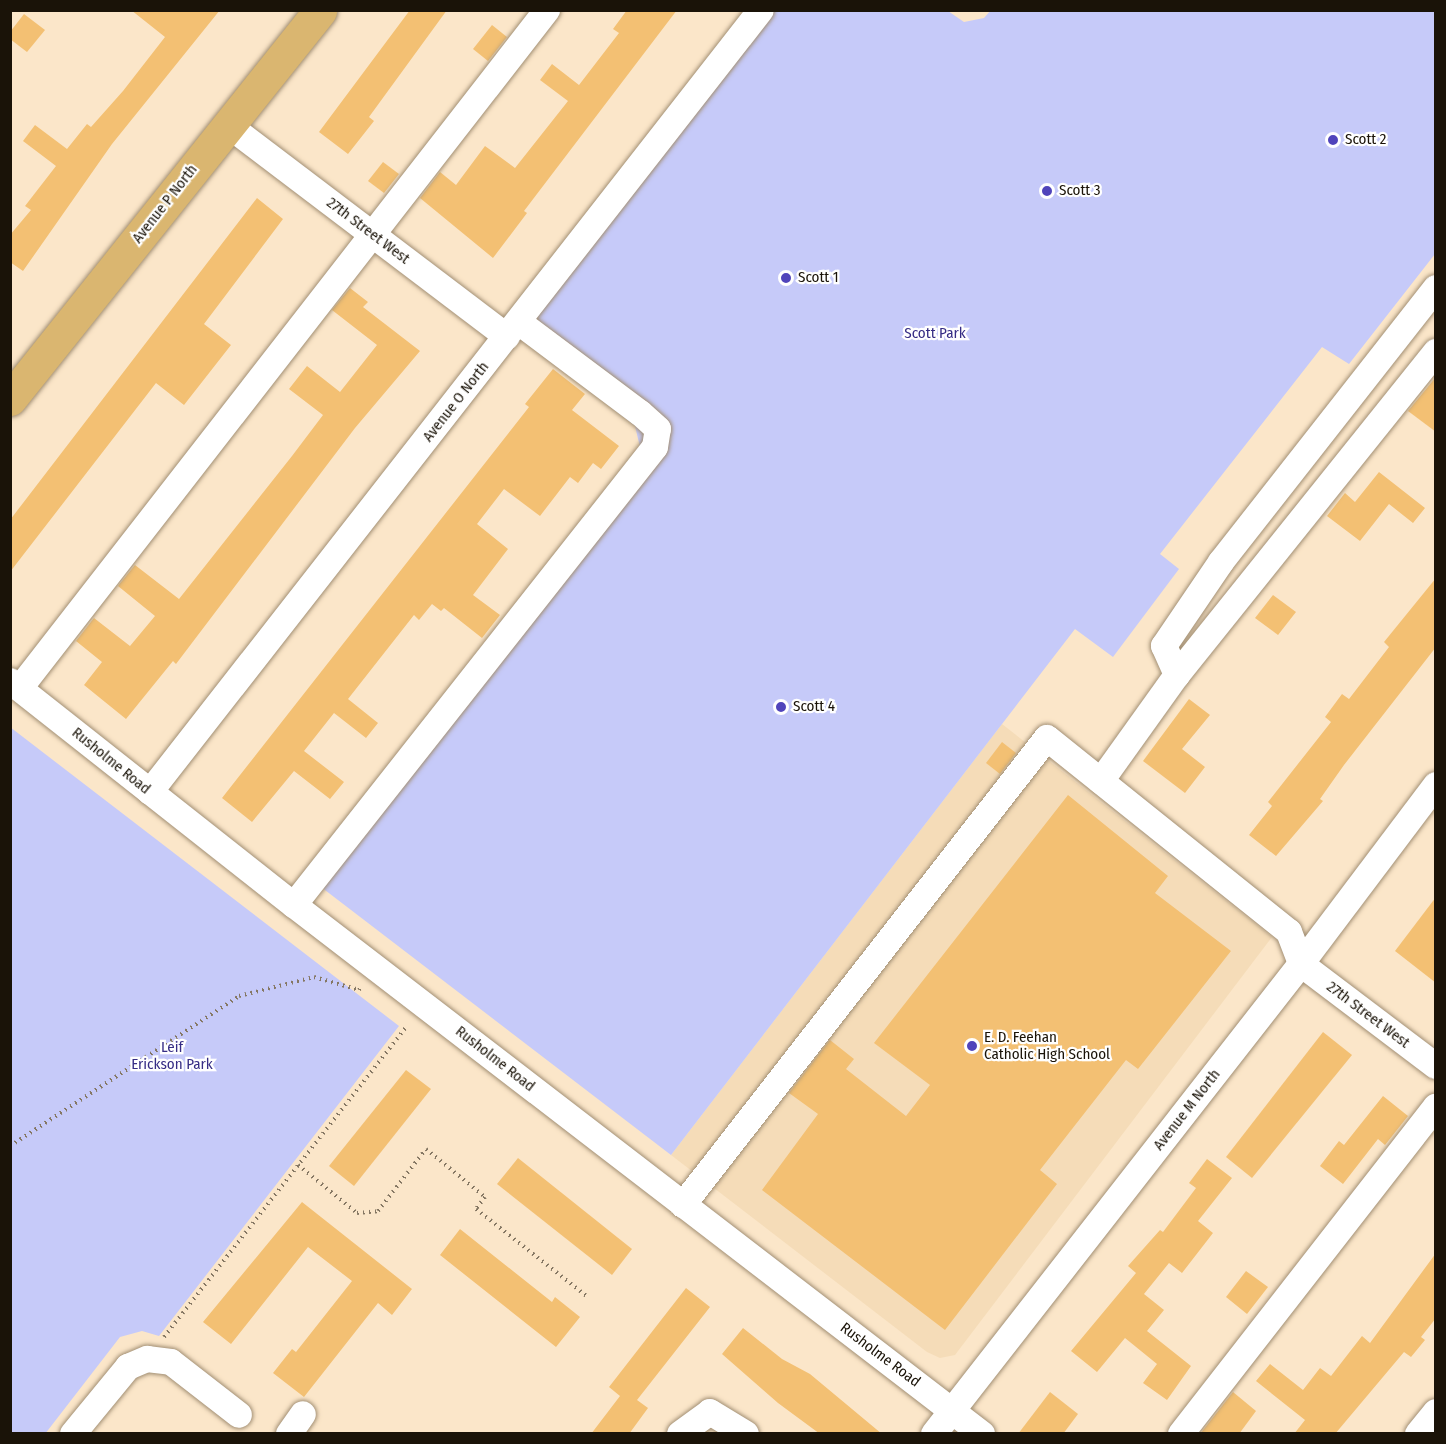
<!DOCTYPE html>
<html>
<head>
<meta charset="utf-8">
<style>
  body { margin:0 }
  #map { position:relative; width:1446px; height:1444px; overflow:hidden; background:#fbe6c9; font-family:"Fira Sans Condensed",sans-serif }
  div>[style] { position:absolute }
  [style*='--x'] { left:calc(var(--x)*1px); top:calc(var(--y)*1px); width:calc(var(--w)*1px); rotate:calc(var(--a)*1deg) }
  .built>* { inset:0; background:#f5dcb8 }
  .green>* { inset:0; background:#c6caf9 }
  .building>* { inset:0; background:#f3c073 }
  .path>* { height:4px; margin-top:-2px; transform-origin:0; background:repeating-linear-gradient(90deg,#857763 0 1.5px,transparent 0 6px) }
  .roads { filter:drop-shadow(0 0 2px #a28f74) drop-shadow(0 0 2px #a28f74) }
  .minor>* { height:26px; margin:-13px; padding:0 13px; transform-origin:13px; border-radius:13px; background:#fff }
  .major>* { height:33px; margin:-16.5px; padding:0 16.5px; transform-origin:16.5px; border-radius:16.5px; background:#dab670 }
  .dots>* { width:16px; height:16px; translate:-50% -50%; box-sizing:border-box; border:3px solid #fff; border-radius:50% }
  span { translate:-50% -50%; white-space:nowrap; text-align:center; line-height:1.15; -webkit-text-stroke:4.5px #fff; paint-order:stroke }
  .poi-label { font-size:15px; color:#1a1308 }
  .left { translate:0 -50%; text-align:left }
  .street-label { font-size:15px; color:#1a1308 }
  .park-label { font-size:15px; color:#362d85 }
  .frame { position:absolute; inset:0; border:12px solid #1a1308; pointer-events:none }
</style>
</head>
<body>
<div id="map">
  <div class="built">
    <div style="clip-path:polygon(1002px 724px,1272px 937px,955px 1355px,940px 1358px,927px 1352px,671px 1155px)"></div>
  </div>
  <div class="green">
    <div style="clip-path:polygon(991px 10px,1435px 11px,1435px 254px,1349px 364px,1322px 347px,1160px 554px,1179px 569px,1113px 657px,1075px 629px,671px 1155px,321px 887px,640px 447px,635px 426px,521px 337px,773px 11px,948px 11px,964px 22px,984px 18px)"></div>
    <div style="clip-path:polygon(10px 727px,399px 1026px,159px 1336px,142px 1331px,120px 1337px,45px 1434px,10px 1433px)"></div>
  </div>
  <div class="building">
    <div style="clip-path:polygon(131px 10px,220px 10px,112px 144px,23px 271px,10px 262px,10px 235px,31px 210px,25px 206px,56px 166px,23px 141px,35px 125px,67px 149px,87px 124px,91px 127px,123px 91px,165px 37px)"></div>
    <div style="clip-path:polygon(410px 10px,447px 10px,369px 117px,374px 121px,348px 154px,319px 132px)"></div>
    <div style="clip-path:polygon(627px 10px,677px 10px,524px 211px,527px 213px,493px 258px,420px 198px,440px 172px,456px 185px,485px 146px,515px 168px,568px 101px,540px 80px,552px 64px,579px 85px,619px 33px,613px 29px)"></div>
    <div style="clip-path:polygon(24px 14px,45px 30px,27px 52px,10px 39px,10px 32px)"></div>
    <div style="clip-path:polygon(492px 25px,507px 37px,488px 61px,473px 49px)"></div>
    <div style="clip-path:polygon(383px 162px,399px 174px,384px 193px,368px 181px)"></div>
    <div style="clip-path:polygon(257px 198px,283px 219px,204px 324px,231px 345px,184px 405px,156px 383px,10px 572px,10px 520px)"></div>
    <div style="clip-path:polygon(350px 288px,368px 302px,363px 307px,420px 351px,355px 428px,176px 664px,173px 661px,126px 719px,84px 685px,102px 662px,76px 641px,94px 618px,130px 646px,155px 616px,118px 586px,135px 565px,179px 599px,292px 456px,323px 415px,289px 389px,307px 366px,340px 392px,377px 345px,332px 310px)"></div>
    <div style="clip-path:polygon(553px 369px,585px 394px,572px 410px,619px 446px,601px 469px,593px 463px,578px 483px,570px 477px,540px 516px,504px 489px,477px 524px,508px 549px,473px 595px,500px 615px,482px 638px,444px 608px,441px 611px,432px 604px,419px 620px,414px 615px,348px 699px,378px 723px,366px 738px,334px 713px,304px 751px,344px 782px,330px 799px,294px 771px,252px 822px,222px 798px,529px 407px,525px 404px)"></div>
    <div style="clip-path:polygon(1436px 377px,1436px 432px,1408px 411px)"></div>
    <div style="clip-path:polygon(1379px 472px,1425px 508px,1413px 523px,1389px 504px,1360px 541px,1327px 516px,1345px 493px,1355px 502px)"></div>
    <div style="clip-path:polygon(1436px 578px,1436px 647px,1344px 765px,1320px 799px,1323px 801px,1276px 856px,1249px 835px,1272px 806px,1268px 802px,1331px 722px,1325px 717px,1342px 694px,1349px 699px,1389px 647px,1384px 642px)"></div>
    <div style="clip-path:polygon(1273px 595px,1296px 612px,1278px 635px,1255px 618px)"></div>
    <div style="clip-path:polygon(1189px 699px,1210px 715px,1182px 749px,1205px 767px,1185px 793px,1143px 761px)"></div>
    <div style="clip-path:polygon(1002px 742px,1016px 753px,1000px 774px,986px 763px)"></div>
    <div style="clip-path:polygon(1068px 795px,1168px 876px,1155px 893px,1231px 951px,1138px 1069px,1126px 1060px,1040px 1170px,1057px 1184px,945px 1330px,762px 1190px,818px 1114px,789px 1093px,830px 1040px,854px 1059px,846px 1069px,906px 1116px,930px 1085px,874px 1043px)"></div>
    <div style="clip-path:polygon(1436px 897px,1436px 983px,1395px 951px)"></div>
    <div style="clip-path:polygon(1323px 1032px,1352px 1055px,1252px 1178px,1226px 1157px)"></div>
    <div style="clip-path:polygon(406px 1070px,431px 1089px,354px 1186px,329px 1166px)"></div>
    <div style="clip-path:polygon(1383px 1096px,1408px 1116px,1385px 1145px,1378px 1139px,1343px 1184px,1320px 1166px,1339px 1141px,1344px 1145px)"></div>
    <div style="clip-path:polygon(518px 1158px,632px 1249px,612px 1275px,497px 1184px)"></div>
    <div style="clip-path:polygon(1207px 1159px,1232px 1178px,1198px 1221px,1213px 1233px,1182px 1273px,1169px 1263px,1144px 1294px,1164px 1310px,1147px 1331px,1191px 1366px,1167px 1400px,1143px 1383px,1157px 1364px,1125px 1338px,1097px 1372px,1071px 1351px,1136px 1273px,1128px 1266px,1160px 1230px,1163px 1232px,1196px 1188px,1189px 1183px)"></div>
    <div style="clip-path:polygon(302px 1202px,412px 1289px,392px 1315px,378px 1303px,304px 1397px,273px 1373px,292px 1349px,296px 1352px,352px 1281px,308px 1247px,231px 1344px,203px 1322px)"></div>
    <div style="clip-path:polygon(460px 1229px,552px 1302px,555px 1297px,580px 1317px,556px 1347px,440px 1255px)"></div>
    <div style="clip-path:polygon(1436px 1253px,1436px 1318px,1421px 1337px,1425px 1340px,1411px 1357px,1404px 1352px,1335px 1434px,1294px 1434px,1305px 1420px,1256px 1381px,1270px 1364px,1303px 1390px,1320px 1368px,1331px 1376px,1362px 1336px,1370px 1343px)"></div>
    <div style="clip-path:polygon(1246px 1271px,1268px 1287px,1247px 1314px,1226px 1297px)"></div>
    <div style="clip-path:polygon(686px 1288px,710px 1307px,637px 1400px,648px 1408px,629px 1434px,591px 1434px,620px 1396px,609px 1387px)"></div>
    <div style="clip-path:polygon(743px 1328px,782px 1359px,810px 1374px,882px 1434px,820px 1434px,778px 1403px,722px 1354px)"></div>
    <div style="clip-path:polygon(1050px 1392px,1078px 1414px,1063px 1434px,1018px 1434px)"></div>
    <div style="clip-path:polygon(1233px 1392px,1256px 1411px,1239px 1434px,1200px 1434px)"></div>
  </div>
  <div class="path">
    <div style="--x:10;--y:1146;--w:274;--a:-33.2"></div>
    <div style="--x:239;--y:996;--w:77;--a:-14.2"></div>
    <div style="--x:314;--y:977;--w:47;--a:16.1"></div>
    <div style="--x:359;--y:990;--w:4;--a:-56"></div>
    <div style="--x:298;--y:1165;--w:76;--a:39.1"></div>
    <div style="--x:357;--y:1213;--w:21;--a:-5"></div>
    <div style="--x:378;--y:1211;--w:78;--a:-52.3"></div>
    <div style="--x:426;--y:1149;--w:76;--a:39.1"></div>
    <div style="--x:485;--y:1197;--w:15;--a:127"></div>
    <div style="--x:476;--y:1209;--w:142;--a:38.2"></div>
    <div style="--x:164;--y:1337;--w:393;--a:-52"></div>
  </div>
  <div class="roads">
    <div class="minor">
      <div style="--x:228;--y:125;--w:350;--a:37.2"></div>
      <div style="--x:1177;--y:675;--w:32;--a:-114"></div>
      <div style="--x:1164;--y:646;--w:102;--a:-55.8"></div>
      <div style="--x:1221;--y:562;--w:348;--a:-51.9"></div>
      <div style="--x:10;--y:681;--w:362;--a:38.3"></div>
      <div style="--x:294;--y:905;--w:868;--a:37.56"></div>
      <div style="--x:20;--y:688;--w:859;--a:-52.14"></div>
      <div style="--x:1101;--y:781;--w:130;--a:-54.4"></div>
      <div style="--x:1177;--y:675;--w:414;--a:-51.3"></div>
      <div style="--x:150;--y:792;--w:992;--a:-52"></div>
      <div style="--x:294;--y:905;--w:583;--a:-51.75"></div>
      <div style="--x:655;--y:447;--w:18;--a:-81"></div>
      <div style="--x:658;--y:429;--w:24;--a:-138"></div>
      <div style="--x:640;--y:413;--w:151;--a:-143.1"></div>
      <div style="--x:683;--y:1205;--w:592;--a:-52.07"></div>
      <div style="--x:1047;--y:738;--w:310;--a:38.7"></div>
      <div style="--x:1289;--y:932;--w:34;--a:69"></div>
      <div style="--x:1301;--y:964;--w:169;--a:37.1"></div>
      <div style="--x:73;--y:1434;--w:87;--a:-50.6"></div>
      <div style="--x:128;--y:1367;--w:21;--a:-23"></div>
      <div style="--x:147;--y:1359;--w:24;--a:7"></div>
      <div style="--x:171;--y:1362;--w:86;--a:37.9"></div>
      <div style="--x:289;--y:1434;--w:24;--a:-55"></div>
      <div style="--x:680;--y:1434;--w:37;--a:-36"></div>
      <div style="--x:710;--y:1412;--w:42;--a:31.4"></div>
      <div style="--x:934;--y:1434;--w:596;--a:-52.02"></div>
      <div style="--x:1301;--y:964;--w:224;--a:-53"></div>
      <div style="--x:1181;--y:1434;--w:415;--a:-52.1"></div>
      <div style="--x:1418;--y:1434;--w:28;--a:-51"></div>
    </div>
    <div class="major">
      <div style="--x:10;--y:399;--w:497;--a:-51.4"></div>
    </div>
  </div>
  <div class="dots">
    <div style="left:1333px;top:140px;background:#5044bb"></div>
    <div style="left:1047px;top:191px;background:#5044bb"></div>
    <div style="left:786px;top:278px;background:#5044bb"></div>
    <div style="left:781px;top:707px;background:#5044bb"></div>
    <div style="left:972px;top:1046px;background:#5044bb"></div>
  </div>
  <div class="poi-label">
    <span class="left" style="left:1345px;top:140px">Scott 2</span>
    <span class="left" style="left:1059px;top:191px">Scott 3</span>
    <span class="left" style="left:798px;top:278px">Scott 1</span>
    <span class="left" style="left:793px;top:707px">Scott 4</span>
    <span class="left" style="left:984px;top:1046px">E. D. Feehan<br>Catholic High School</span>
  </div>
  <div class="street-label">
    <span style="left:165px;top:204px;rotate:-52deg">Avenue P North</span>
    <span style="left:368px;top:231px;rotate:37deg">27th Street West</span>
    <span style="left:456px;top:402px;rotate:-52deg">Avenue O North</span>
    <span style="left:111px;top:761px;rotate:39deg">Rusholme Road</span>
    <span style="left:1368px;top:1015px;rotate:37deg">27th Street West</span>
    <span style="left:495px;top:1059px;rotate:38deg">Rusholme Road</span>
    <span style="left:1187px;top:1110px;rotate:-52deg">Avenue M North</span>
    <span style="left:880px;top:1355px;rotate:37deg">Rusholme Road</span>
  </div>
  <div class="park-label">
    <span style="left:935px;top:334px">Scott Park</span>
    <span style="left:172px;top:1056px">Leif<br>Erickson Park</span>
  </div>
  <div class="frame"></div>
</div>
</body>
</html>
